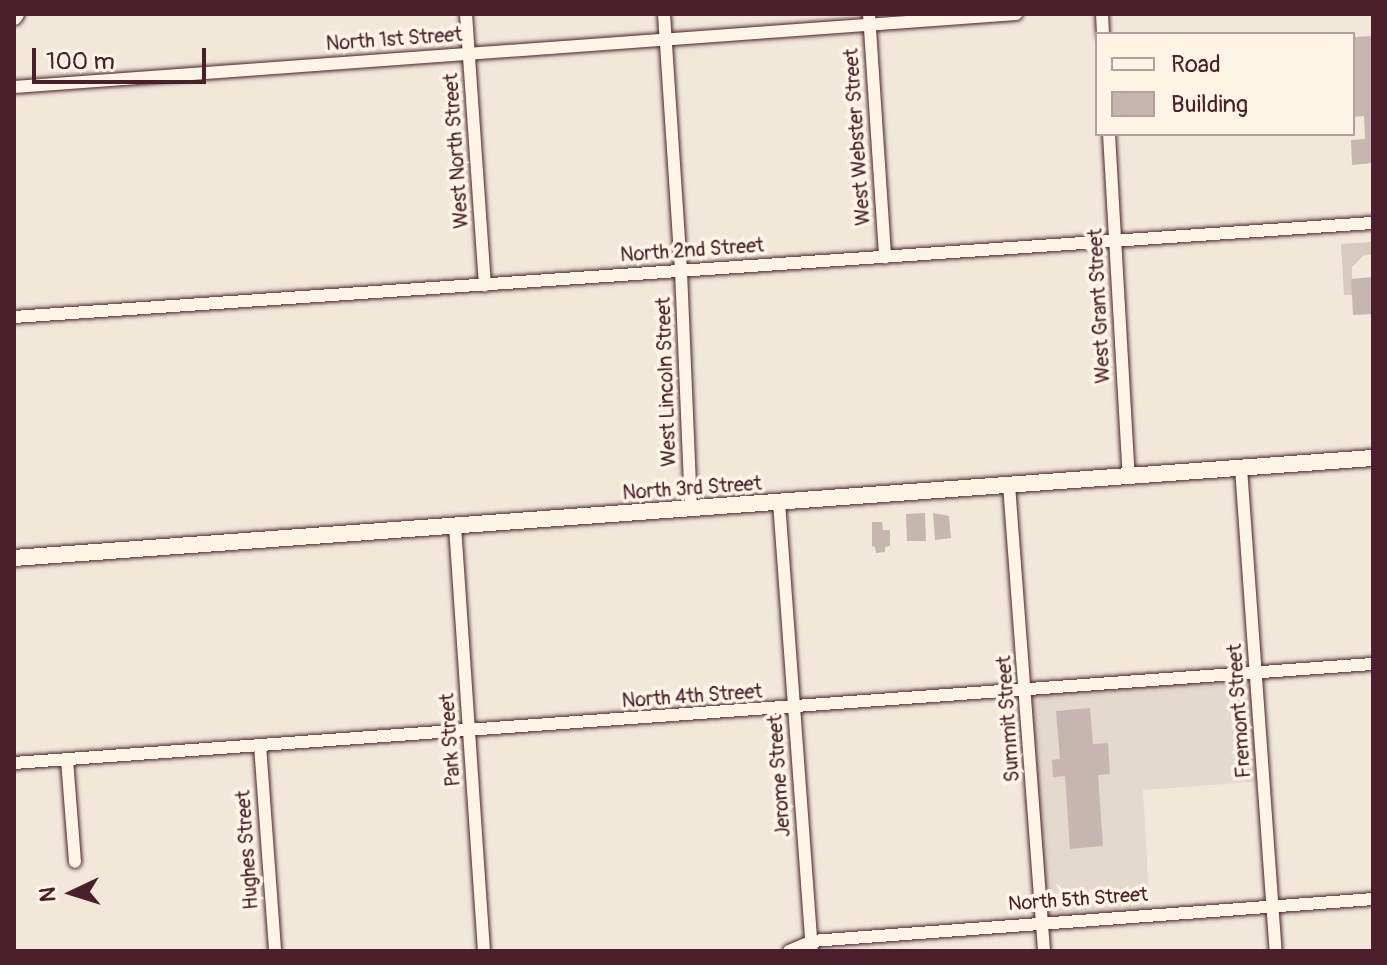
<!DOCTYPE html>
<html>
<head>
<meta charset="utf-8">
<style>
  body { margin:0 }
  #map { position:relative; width:1387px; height:965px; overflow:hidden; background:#f1e8da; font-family:Pangolin,sans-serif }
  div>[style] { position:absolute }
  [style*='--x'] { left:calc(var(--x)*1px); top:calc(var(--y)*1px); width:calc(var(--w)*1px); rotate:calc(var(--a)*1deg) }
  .built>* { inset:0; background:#e4d9cd }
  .green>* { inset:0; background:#d8cac0 }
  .building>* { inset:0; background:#c7b6af }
  .roads { filter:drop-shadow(0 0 2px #4a1f2b) drop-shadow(0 0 2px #4a1f2b) }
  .minor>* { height:12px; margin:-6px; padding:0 6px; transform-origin:6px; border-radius:6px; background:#fcf5e5 }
  .tertiary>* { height:16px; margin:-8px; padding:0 8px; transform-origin:8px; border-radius:8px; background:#fcf5e5 }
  span { translate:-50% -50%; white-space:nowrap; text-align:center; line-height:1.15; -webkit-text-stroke:7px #fcf5e5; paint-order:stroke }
  .street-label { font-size:20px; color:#4a1f2b }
  .frame { position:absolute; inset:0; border:16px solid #4a1f2b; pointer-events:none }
  .legend { position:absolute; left:1095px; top:32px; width:260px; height:104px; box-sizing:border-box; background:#fcf5e5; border:2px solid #b59f9b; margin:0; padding:10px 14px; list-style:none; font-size:24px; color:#4a1f2b }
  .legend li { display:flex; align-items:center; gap:16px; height:40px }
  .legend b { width:40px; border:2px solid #b59f9b }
  .north { position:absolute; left:32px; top:853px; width:80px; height:80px; -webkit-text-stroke:6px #fcf5e5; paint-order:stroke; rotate:266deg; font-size:22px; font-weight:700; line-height:32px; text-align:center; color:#4a1f2b }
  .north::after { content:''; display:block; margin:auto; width:28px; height:36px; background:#4a1f2b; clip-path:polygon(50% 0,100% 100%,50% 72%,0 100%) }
  .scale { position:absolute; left:32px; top:48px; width:174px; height:36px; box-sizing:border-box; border:4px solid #4a1f2b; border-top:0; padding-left:10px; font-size:24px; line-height:28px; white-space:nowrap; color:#4a1f2b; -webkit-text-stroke:6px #fcf5e5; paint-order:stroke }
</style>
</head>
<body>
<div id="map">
  <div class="built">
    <div style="clip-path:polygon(1256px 672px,1264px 781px,1143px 790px,1150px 914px,1042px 922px,1026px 690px)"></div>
  </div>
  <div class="green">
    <div style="clip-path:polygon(1373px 242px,1373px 254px,1363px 256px,1352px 267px,1352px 295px,1344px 295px,1341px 244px)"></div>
  </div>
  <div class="building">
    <div style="clip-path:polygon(1373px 36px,1373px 163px,1352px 165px,1351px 140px,1365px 139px,1364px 116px,1353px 117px,1353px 37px)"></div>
    <div style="clip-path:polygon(1373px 277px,1373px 314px,1353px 315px,1351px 279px)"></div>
    <div style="clip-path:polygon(925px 513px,926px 541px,907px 541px,906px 514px)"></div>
    <div style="clip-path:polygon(933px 513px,949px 516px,951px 538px,935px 540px)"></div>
    <div style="clip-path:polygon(872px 522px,882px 522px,883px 530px,890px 530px,890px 546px,885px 547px,885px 552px,876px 553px,875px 547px,872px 546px)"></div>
    <div style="clip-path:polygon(1090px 708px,1093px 744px,1108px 743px,1110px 774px,1098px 775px,1103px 846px,1070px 849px,1065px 776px,1053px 777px,1052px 760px,1060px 759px,1056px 711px)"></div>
  </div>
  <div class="roads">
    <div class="minor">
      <div style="--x:466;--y:14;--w:272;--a:86"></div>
      <div style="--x:664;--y:14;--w:258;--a:86.2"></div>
      <div style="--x:681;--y:271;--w:237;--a:87.6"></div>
      <div style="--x:869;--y:14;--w:244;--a:86.2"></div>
      <div style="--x:1102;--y:14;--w:20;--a:87"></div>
      <div style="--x:14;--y:87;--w:1005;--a:-4.17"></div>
      <div style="--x:1109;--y:134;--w:343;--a:86.7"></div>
      <div style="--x:14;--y:317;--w:1362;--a:-3.96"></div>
      <div style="--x:1241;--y:468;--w:484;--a:85.9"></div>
      <div style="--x:1009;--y:485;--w:467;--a:85.7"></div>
      <div style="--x:779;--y:502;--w:450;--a:85.8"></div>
      <div style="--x:455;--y:526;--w:426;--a:86.1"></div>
      <div style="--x:260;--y:745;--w:207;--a:85.8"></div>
      <div style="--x:67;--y:760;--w:102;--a:85.5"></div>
      <div style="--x:14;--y:763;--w:1363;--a:-4.17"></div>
      <div style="--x:789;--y:951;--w:25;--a:-23"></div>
      <div style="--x:812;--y:941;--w:563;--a:-4.28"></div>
    </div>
    <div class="tertiary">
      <div style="--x:14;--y:17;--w:4;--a:-56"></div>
      <div style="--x:14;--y:558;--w:1363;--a:-4.21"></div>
    </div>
  </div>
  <div class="street-label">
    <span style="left:394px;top:39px;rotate:-4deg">North 1st Street</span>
    <span style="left:857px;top:137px;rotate:-94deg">West Webster Street</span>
    <span style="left:456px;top:151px;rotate:-94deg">West North Street</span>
    <span style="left:692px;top:250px;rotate:-4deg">North 2nd Street</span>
    <span style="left:1099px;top:306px;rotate:-93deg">West Grant Street</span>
    <span style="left:666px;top:382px;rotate:-92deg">West Lincoln Street</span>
    <span style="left:692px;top:488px;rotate:-4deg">North 3rd Street</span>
    <span style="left:692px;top:696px;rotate:-4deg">North 4th Street</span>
    <span style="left:1239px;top:711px;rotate:-94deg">Fremont Street</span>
    <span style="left:1008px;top:719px;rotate:-94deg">Summit Street</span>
    <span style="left:450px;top:740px;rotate:-94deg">Park Street</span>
    <span style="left:779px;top:776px;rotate:-94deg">Jerome Street</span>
    <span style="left:247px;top:850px;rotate:-94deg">Hughes Street</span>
    <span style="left:1078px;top:899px;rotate:-4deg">North 5th Street</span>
  </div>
  <div class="frame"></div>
  <ul class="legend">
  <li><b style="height:10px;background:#fcf5e5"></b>Road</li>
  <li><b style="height:22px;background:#c7b6af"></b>Building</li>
  </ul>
  <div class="north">N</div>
  <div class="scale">100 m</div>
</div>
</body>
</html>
